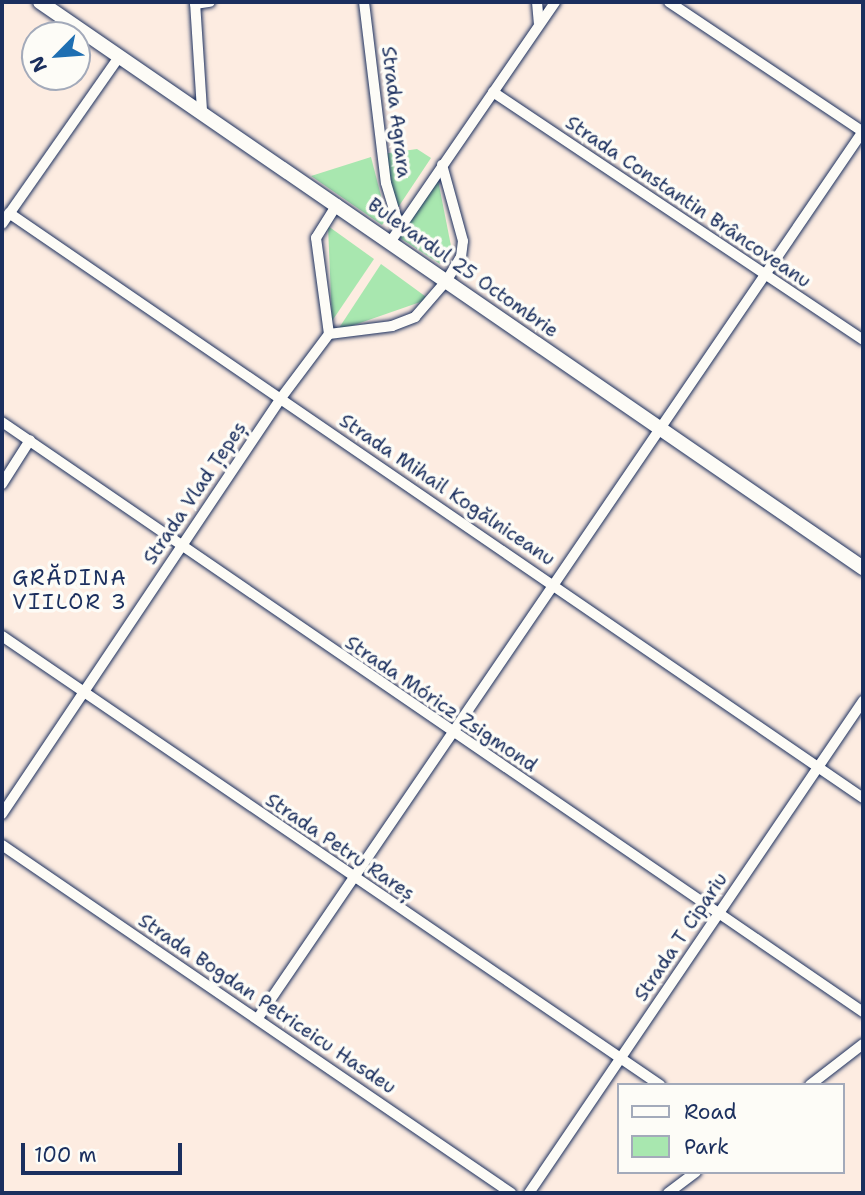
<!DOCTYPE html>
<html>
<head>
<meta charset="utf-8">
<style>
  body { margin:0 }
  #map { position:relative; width:865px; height:1195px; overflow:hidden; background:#fdece1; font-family:"Shantell Sans",sans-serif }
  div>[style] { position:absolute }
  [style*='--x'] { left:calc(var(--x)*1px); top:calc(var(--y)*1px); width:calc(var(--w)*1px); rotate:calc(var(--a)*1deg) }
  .green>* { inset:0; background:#a8e7af }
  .roads { filter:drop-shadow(0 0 2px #1b2f5e) drop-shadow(0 0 2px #1b2f5e) }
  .minor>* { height:10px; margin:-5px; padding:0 5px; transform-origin:5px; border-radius:5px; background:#fdfcf7 }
  .major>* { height:14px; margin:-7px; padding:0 7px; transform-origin:7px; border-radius:7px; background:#fdfcf7 }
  span { translate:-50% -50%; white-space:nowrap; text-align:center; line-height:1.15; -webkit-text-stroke:7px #fdfcf7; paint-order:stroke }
  .street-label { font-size:19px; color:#1b2f5e }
  .neighbourhood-label { font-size:21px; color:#1b2f5e; letter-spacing:2px }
  .frame { position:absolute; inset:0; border:4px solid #1b2f5e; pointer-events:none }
  .legend { position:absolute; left:617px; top:1083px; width:228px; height:91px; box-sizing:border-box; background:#fdfcf7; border:2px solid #a3aaba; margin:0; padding:9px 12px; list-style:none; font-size:21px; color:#1b2f5e }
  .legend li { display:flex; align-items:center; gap:14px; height:35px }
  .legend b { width:35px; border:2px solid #a3aaba }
  .north { position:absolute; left:21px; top:21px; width:70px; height:70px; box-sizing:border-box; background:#fdfcf7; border:2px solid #a3aaba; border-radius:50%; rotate:245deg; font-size:19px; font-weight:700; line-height:28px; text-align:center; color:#1b2f5e }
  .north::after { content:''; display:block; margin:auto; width:24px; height:32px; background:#1f6fb2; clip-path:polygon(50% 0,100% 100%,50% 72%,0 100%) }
  .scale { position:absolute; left:21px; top:1143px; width:161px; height:32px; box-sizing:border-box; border:4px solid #1b2f5e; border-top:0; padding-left:9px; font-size:21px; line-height:24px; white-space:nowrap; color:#1b2f5e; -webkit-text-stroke:5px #fdfcf7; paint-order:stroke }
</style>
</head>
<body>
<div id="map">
  <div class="green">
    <div style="clip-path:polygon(417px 149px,431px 158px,397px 209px,382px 154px)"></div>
    <div style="clip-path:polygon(371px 157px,387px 219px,382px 225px,311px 176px)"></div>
    <div style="clip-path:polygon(438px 180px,451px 246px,440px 264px,397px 236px)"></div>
    <div style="clip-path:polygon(328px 226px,374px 259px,332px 321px)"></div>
    <div style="clip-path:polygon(381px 264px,429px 299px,337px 331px)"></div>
  </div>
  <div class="roads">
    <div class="minor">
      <div style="--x:195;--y:2;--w:109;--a:86.3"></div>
      <div style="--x:364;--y:2;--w:182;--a:83.1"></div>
      <div style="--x:386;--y:183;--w:45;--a:73.2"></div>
      <div style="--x:537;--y:2;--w:21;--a:85"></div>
      <div style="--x:669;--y:2;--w:234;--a:33.8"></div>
      <div style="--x:195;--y:4;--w:15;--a:-8"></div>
      <div style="--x:493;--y:92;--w:445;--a:33.8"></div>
      <div style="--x:9;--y:213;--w:1035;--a:34.41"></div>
      <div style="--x:2;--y:224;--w:204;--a:-55"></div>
      <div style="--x:391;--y:241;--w:290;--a:-55.5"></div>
      <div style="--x:329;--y:334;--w:64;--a:-7.2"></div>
      <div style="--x:392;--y:326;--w:25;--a:-21"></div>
      <div style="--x:415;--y:317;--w:49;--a:-49.1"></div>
      <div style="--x:447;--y:280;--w:27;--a:-59"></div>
      <div style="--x:461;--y:257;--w:16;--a:-83"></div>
      <div style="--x:463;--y:241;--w:79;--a:-105.4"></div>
      <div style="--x:329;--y:334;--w:97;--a:-97.7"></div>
      <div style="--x:316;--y:238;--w:40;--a:-58"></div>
      <div style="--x:2;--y:422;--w:1044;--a:34.42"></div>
      <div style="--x:2;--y:484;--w:52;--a:-57.5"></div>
      <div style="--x:2;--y:636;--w:797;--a:34.31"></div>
      <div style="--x:2;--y:814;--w:501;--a:-56.15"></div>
      <div style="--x:281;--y:398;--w:80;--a:-53.1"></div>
      <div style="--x:2;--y:845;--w:617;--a:34.36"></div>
      <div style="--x:258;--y:1018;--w:1074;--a:-55.7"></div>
      <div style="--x:810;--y:1085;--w:67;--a:-37.7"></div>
      <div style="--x:529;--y:1193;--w:595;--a:-55.83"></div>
      <div style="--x:668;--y:1193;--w:35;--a:-37"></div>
    </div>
    <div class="major">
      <div style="--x:40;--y:2;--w:999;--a:34.52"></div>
    </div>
  </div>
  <div class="street-label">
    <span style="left:396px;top:112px;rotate:83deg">Strada Agrara</span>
    <span style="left:688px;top:202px;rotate:34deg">Strada Constantin Brâncoveanu</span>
    <span style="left:463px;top:268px;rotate:35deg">Bulevardul 25 Octombrie</span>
    <span style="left:447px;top:490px;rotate:34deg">Strada Mihail Kogălniceanu</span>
    <span style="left:195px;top:493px;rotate:-56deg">Strada Vlad Țepeș</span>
    <span style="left:441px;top:704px;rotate:34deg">Strada Móricz Zsigmond</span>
    <span style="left:340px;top:847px;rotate:34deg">Strada Petru Rareș</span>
    <span style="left:681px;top:937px;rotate:-56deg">Strada T Cipariu</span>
    <span style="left:267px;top:1004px;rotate:34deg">Strada Bogdan Petriceicu Hasdeu</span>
  </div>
  <div class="neighbourhood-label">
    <span style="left:70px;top:590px">GRĂDINA<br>VIILOR 3</span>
  </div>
  <div class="frame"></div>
  <ul class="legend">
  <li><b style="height:9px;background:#fdfcf7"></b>Road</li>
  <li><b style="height:19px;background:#a8e7af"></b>Park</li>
  </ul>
  <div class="north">N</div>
  <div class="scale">100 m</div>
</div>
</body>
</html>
